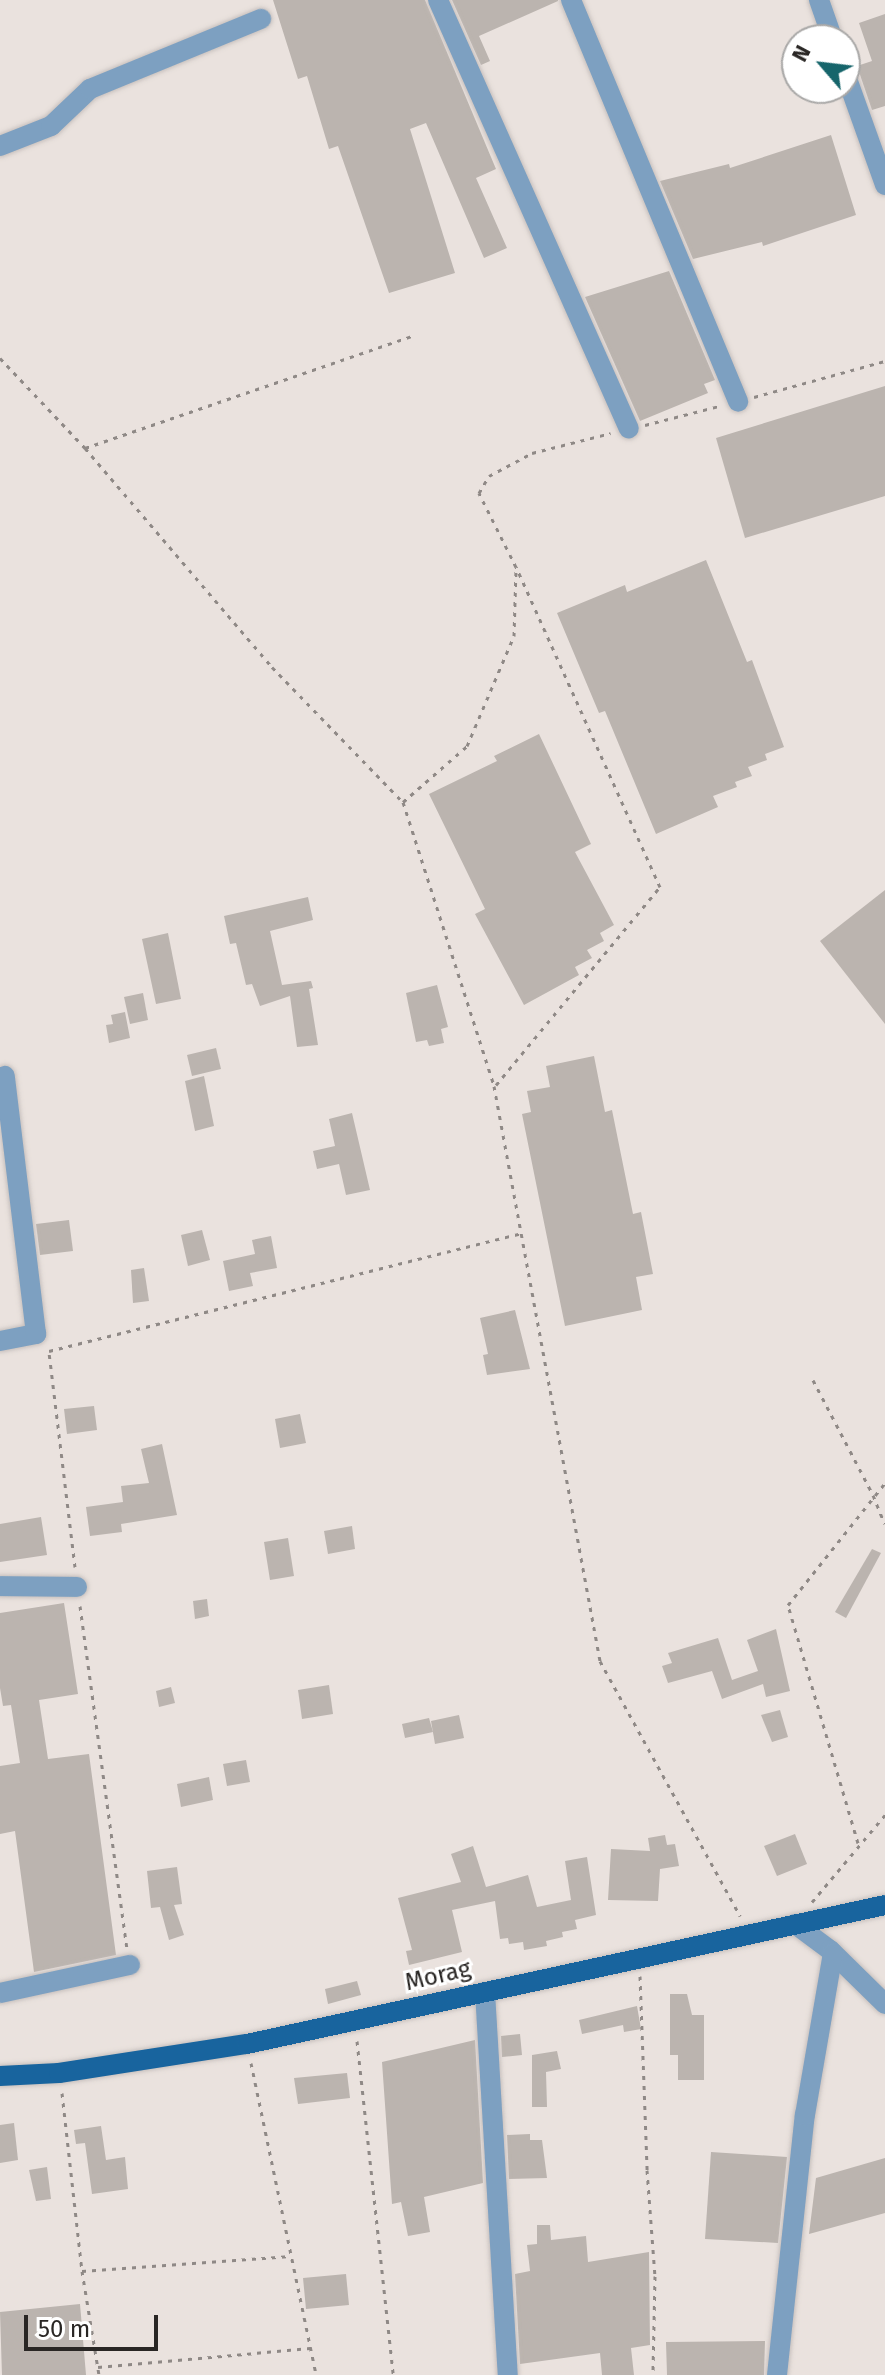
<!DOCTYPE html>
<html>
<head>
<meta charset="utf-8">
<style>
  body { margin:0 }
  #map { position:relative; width:885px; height:2375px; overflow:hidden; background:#eae2de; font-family:"Fira Sans",sans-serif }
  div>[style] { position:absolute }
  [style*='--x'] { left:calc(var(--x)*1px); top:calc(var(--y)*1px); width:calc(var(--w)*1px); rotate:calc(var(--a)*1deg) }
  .building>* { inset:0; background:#bbb4af }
  .path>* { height:3px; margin-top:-1.5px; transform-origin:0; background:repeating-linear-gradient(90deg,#8f8986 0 4px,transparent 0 10px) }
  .roads { filter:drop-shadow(0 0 2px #c7c0bd) drop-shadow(0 0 2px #c7c0bd) }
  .minor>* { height:20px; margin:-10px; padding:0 10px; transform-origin:10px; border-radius:10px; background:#7da0c1 }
  .major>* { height:20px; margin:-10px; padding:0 10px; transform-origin:10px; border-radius:10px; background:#18649e }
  span { translate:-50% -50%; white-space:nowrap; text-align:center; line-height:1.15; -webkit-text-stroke:6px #fff; paint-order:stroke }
  .street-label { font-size:24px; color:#292624 }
  .north { position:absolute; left:781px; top:24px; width:80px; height:80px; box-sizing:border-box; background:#fff; border:2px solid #a9a8a7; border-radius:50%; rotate:298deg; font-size:22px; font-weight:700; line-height:32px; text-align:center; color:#292624 }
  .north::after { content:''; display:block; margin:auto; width:28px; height:36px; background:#16656b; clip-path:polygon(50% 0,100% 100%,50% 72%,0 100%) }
  .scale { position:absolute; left:24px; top:2315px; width:134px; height:36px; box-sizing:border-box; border:4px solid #292624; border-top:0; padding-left:10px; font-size:24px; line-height:28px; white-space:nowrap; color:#292624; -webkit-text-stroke:6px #fff; paint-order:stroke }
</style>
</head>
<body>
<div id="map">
  <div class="building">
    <div style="clip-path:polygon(273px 0,425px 0,496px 169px,476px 178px,507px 248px,484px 258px,426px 123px,410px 129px,455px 273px,389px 293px,338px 146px,329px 149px,307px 76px,298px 79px)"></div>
    <div style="clip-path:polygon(452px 0,558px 0,558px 1px,479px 36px,490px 61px,481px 65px)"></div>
    <div style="clip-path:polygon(885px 14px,885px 106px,872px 110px,857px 66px,872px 61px,859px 23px)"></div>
    <div style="clip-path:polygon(831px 135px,856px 215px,763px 246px,762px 242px,693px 259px,660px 181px,729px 164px,730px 168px)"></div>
    <div style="clip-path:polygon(669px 271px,715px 380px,704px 384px,708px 393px,640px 421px,585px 297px)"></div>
    <div style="clip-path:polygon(885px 386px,885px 496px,745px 538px,716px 438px)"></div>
    <div style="clip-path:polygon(706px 560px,747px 662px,752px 660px,784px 747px,765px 754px,767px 760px,748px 767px,752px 776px,735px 782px,737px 787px,713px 796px,718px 807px,656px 834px,605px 711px,599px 713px,557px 613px,625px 585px,627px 592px)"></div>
    <div style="clip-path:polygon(539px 734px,591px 844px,575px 852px,614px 925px,600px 933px,604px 941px,587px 950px,592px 958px,575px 967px,579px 975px,524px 1005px,475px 914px,485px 909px,429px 794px,497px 761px,494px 756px)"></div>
    <div style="clip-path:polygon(885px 890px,885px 1024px,820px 941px)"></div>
    <div style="clip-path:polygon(308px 897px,313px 920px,270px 931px,282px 985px,311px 981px,313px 988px,309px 989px,318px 1045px,297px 1047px,290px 996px,260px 1006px,252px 984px,246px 985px,236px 943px,230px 944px,224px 916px)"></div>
    <div style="clip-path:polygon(168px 933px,181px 999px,156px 1004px,142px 939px)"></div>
    <div style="clip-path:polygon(437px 985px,448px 1027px,441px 1029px,444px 1043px,429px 1046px,427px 1040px,416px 1042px,406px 993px)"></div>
    <div style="clip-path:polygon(143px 993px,148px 1020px,130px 1024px,124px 997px)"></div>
    <div style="clip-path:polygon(125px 1012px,130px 1038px,109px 1043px,106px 1025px,113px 1024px,111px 1015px)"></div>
    <div style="clip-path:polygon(216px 1048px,221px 1069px,192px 1076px,187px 1055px)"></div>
    <div style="clip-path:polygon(594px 1056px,605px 1112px,612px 1110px,633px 1214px,641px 1212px,653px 1274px,636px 1277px,642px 1310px,565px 1326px,522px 1114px,531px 1112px,527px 1091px,550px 1087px,546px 1066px)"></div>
    <div style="clip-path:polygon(204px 1076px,214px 1126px,195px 1131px,185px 1081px)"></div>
    <div style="clip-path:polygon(352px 1113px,370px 1190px,346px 1195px,339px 1164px,317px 1169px,313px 1151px,335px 1146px,329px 1119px)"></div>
    <div style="clip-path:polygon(69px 1220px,73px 1251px,40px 1255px,36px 1224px)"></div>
    <div style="clip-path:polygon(202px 1230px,210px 1260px,188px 1266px,181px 1235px)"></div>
    <div style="clip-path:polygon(271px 1236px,277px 1268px,250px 1273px,253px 1286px,229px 1291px,223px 1261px,255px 1254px,252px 1240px)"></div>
    <div style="clip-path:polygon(144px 1268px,149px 1301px,133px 1303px,131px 1270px)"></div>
    <div style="clip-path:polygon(515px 1310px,530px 1369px,487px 1375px,483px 1355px,488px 1354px,480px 1318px)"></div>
    <div style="clip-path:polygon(94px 1406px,97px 1430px,67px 1434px,64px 1409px)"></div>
    <div style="clip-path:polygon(300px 1414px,306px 1443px,280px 1448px,275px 1419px)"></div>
    <div style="clip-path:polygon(162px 1444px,177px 1515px,121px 1524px,122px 1532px,90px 1536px,86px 1507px,123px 1502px,121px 1486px,149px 1483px,141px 1449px)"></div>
    <div style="clip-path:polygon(41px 1517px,47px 1555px,0 1562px,0 1524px)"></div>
    <div style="clip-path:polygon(352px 1526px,355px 1549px,328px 1554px,324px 1531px)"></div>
    <div style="clip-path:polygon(288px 1538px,294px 1576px,270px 1580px,264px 1542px)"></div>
    <div style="clip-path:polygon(872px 1549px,881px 1553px,846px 1618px,835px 1612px)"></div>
    <div style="clip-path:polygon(207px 1599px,209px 1616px,195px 1619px,193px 1601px)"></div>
    <div style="clip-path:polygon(64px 1603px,78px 1694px,39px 1700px,48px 1759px,89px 1754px,116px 1955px,34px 1972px,15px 1831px,0 1834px,0 1766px,20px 1763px,11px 1705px,3px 1706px,0 1688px,0 1613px)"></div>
    <div style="clip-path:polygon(776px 1629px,790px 1691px,766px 1697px,763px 1684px,722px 1699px,712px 1671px,668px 1683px,662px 1666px,672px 1663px,668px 1653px,718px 1638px,732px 1680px,758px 1671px,747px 1640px)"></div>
    <div style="clip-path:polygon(329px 1685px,333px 1714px,302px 1719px,298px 1690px)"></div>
    <div style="clip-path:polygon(171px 1687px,175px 1703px,159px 1707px,156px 1691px)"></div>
    <div style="clip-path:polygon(780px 1710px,788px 1737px,772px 1742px,761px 1715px)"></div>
    <div style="clip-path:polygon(459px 1715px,464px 1738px,435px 1744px,431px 1721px)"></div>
    <div style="clip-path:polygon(429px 1718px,433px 1732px,405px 1738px,402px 1724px)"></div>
    <div style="clip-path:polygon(246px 1760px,250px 1782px,227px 1786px,223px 1764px)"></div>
    <div style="clip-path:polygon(209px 1777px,213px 1800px,181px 1807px,177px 1784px)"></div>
    <div style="clip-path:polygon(795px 1834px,807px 1864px,777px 1876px,764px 1846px)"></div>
    <div style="clip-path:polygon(665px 1835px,667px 1845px,675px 1844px,679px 1866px,660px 1869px,658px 1901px,608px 1900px,611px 1849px,650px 1851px,648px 1838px)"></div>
    <div style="clip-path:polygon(473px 1846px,486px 1887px,528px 1875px,537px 1907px,571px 1900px,565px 1861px,587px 1857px,596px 1915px,575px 1920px,577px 1929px,562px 1932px,563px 1937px,546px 1941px,547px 1946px,524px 1950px,523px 1942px,509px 1944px,508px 1938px,500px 1939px,495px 1901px,452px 1910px,462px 1952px,409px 1965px,406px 1951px,412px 1950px,398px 1898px,461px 1882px,451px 1854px)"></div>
    <div style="clip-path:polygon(177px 1867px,182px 1904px,174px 1905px,184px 1935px,169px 1940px,160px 1907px,151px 1908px,147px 1871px)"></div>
    <div style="clip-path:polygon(357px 1981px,361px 1995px,328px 2004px,325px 1989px)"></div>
    <div style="clip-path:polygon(670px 1994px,687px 1994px,692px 2015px,704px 2015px,704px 2080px,678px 2080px,678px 2055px,670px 2055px)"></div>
    <div style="clip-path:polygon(637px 2006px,641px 2029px,624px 2032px,623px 2025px,582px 2034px,579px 2020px)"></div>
    <div style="clip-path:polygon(520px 2034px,522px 2055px,502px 2057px,501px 2036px)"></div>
    <div style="clip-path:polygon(475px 2040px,483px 2183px,424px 2197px,430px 2232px,408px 2236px,401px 2202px,392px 2204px,382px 2062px)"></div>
    <div style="clip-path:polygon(557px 2051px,561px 2069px,546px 2072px,547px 2107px,532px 2107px,532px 2055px)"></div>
    <div style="clip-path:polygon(347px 2073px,350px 2098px,298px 2104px,294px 2078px)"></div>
    <div style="clip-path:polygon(14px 2123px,18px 2160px,0 2163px,0 2125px)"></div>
    <div style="clip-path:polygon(101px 2126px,106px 2160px,125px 2157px,128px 2189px,92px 2194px,85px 2143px,76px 2144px,74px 2130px)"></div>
    <div style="clip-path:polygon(530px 2134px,530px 2140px,542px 2140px,547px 2178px,509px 2179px,507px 2135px)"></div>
    <div style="clip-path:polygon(711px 2152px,787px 2157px,778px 2243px,705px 2239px)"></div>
    <div style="clip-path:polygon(885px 2158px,885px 2213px,809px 2234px,816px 2178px)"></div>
    <div style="clip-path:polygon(47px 2167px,51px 2199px,36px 2201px,29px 2170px)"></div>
    <div style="clip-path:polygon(537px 2225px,550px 2225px,551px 2240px,586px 2236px,588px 2262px,649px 2252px,650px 2345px,631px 2348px,634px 2375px,602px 2375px,600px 2353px,520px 2364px,515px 2274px,530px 2271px,527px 2245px,537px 2244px)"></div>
    <div style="clip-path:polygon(346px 2274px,349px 2305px,306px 2309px,303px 2278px)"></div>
    <div style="clip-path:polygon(80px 2304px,86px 2375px,2px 2375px,0 2312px)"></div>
    <div style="clip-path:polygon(765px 2341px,764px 2375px,667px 2375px,666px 2342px)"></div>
  </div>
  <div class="path">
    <div style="--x:0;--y:358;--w:124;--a:46.6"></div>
    <div style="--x:85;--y:448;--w:288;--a:49.5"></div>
    <div style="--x:272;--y:667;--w:188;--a:45.9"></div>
    <div style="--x:403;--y:802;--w:298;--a:72.2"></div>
    <div style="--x:494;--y:1086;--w:585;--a:79.55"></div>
    <div style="--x:600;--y:1661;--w:291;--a:61.2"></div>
    <div style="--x:754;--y:397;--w:136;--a:-15.4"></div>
    <div style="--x:645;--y:425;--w:76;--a:-14.4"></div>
    <div style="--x:85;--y:448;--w:349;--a:-18.9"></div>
    <div style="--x:403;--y:802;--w:85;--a:-41.2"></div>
    <div style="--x:467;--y:746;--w:120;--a:-66.9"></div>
    <div style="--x:514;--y:636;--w:68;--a:-88.3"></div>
    <div style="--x:496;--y:1085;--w:257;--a:-50.4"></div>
    <div style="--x:660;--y:887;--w:351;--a:-114.2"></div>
    <div style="--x:516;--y:567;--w:83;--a:-116.6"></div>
    <div style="--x:479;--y:493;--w:20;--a:-60"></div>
    <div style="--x:489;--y:476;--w:49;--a:-28.1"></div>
    <div style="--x:532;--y:453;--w:81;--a:-14.2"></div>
    <div style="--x:813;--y:1380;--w:130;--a:62.4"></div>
    <div style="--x:873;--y:1495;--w:31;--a:68"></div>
    <div style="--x:75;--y:1567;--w:218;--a:-96.9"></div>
    <div style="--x:49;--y:1351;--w:487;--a:-14"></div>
    <div style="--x:80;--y:1606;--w:344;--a:82.2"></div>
    <div style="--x:858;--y:1843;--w:248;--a:-106.4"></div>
    <div style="--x:788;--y:1605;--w:156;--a:-51.5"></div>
    <div style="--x:812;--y:1902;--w:114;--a:-50"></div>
    <div style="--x:640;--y:1976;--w:194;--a:87.9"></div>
    <div style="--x:647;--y:2170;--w:106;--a:85.7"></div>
    <div style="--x:655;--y:2276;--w:99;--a:91.2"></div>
    <div style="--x:357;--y:2041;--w:336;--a:83.8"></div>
    <div style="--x:251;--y:2063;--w:319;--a:78.2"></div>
    <div style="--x:62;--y:2093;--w:179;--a:83.6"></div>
    <div style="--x:82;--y:2271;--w:105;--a:80.7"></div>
    <div style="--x:82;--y:2271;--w:209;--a:-4.1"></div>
    <div style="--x:98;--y:2367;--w:213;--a:-5.1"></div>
  </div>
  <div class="roads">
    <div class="minor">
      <div style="--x:438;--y:0;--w:469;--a:66"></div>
      <div style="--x:571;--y:0;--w:435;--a:67.4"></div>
      <div style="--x:819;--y:0;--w:42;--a:70.7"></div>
      <div style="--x:845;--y:73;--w:119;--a:70.3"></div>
      <div style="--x:0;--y:146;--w:55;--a:-21.4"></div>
      <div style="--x:51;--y:126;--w:54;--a:-43.5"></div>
      <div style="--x:90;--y:89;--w:185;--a:-22.3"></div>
      <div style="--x:0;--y:1341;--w:37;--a:-11"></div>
      <div style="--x:36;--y:1334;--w:260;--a:-96.9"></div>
      <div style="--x:0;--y:1586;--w:77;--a:0.7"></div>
      <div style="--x:795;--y:1924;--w:44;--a:36.6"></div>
      <div style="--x:830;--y:1950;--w:77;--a:44.5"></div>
      <div style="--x:485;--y:1992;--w:384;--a:86.6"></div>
      <div style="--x:0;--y:1993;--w:133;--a:-12.2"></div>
      <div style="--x:777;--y:2375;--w:262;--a:-83.9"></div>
      <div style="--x:805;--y:2115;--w:164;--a:-80.2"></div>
    </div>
    <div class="major">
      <div style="--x:0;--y:2076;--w:59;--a:-2.9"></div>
      <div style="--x:59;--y:2073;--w:190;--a:-8.8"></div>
      <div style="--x:247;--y:2044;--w:653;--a:-12.29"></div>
    </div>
  </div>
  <div class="street-label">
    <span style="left:438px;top:1976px;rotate:-13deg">Morag</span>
  </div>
  <div class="north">N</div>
  <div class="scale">50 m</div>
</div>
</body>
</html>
